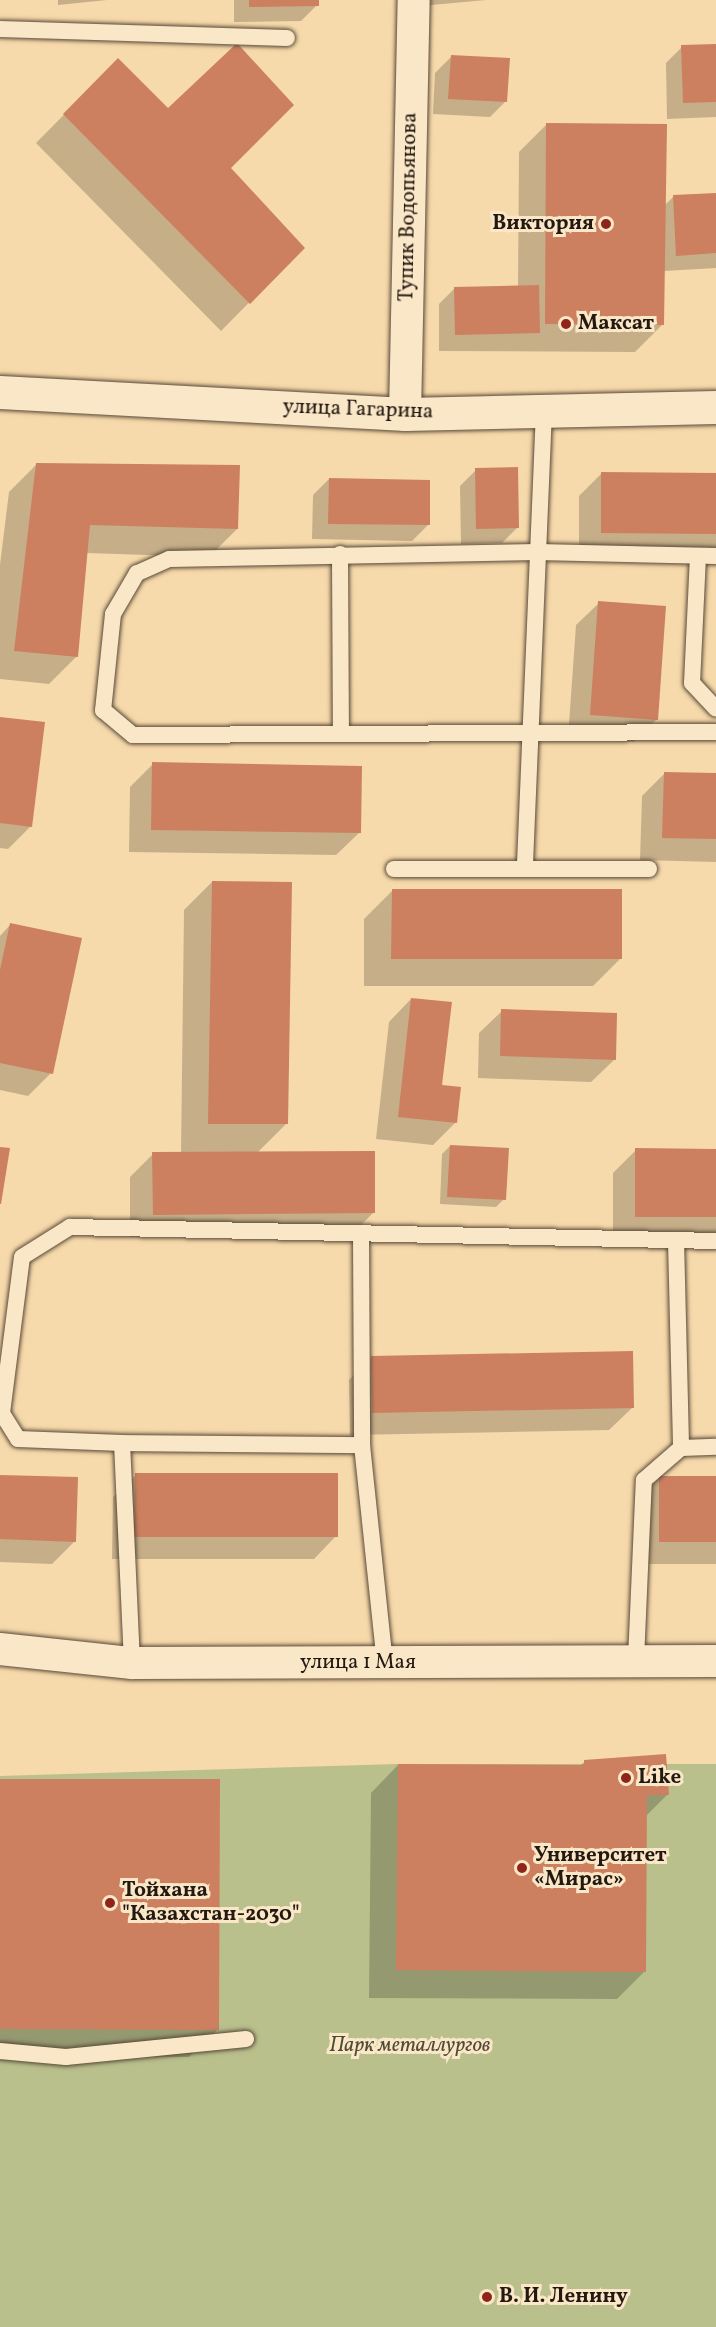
<!DOCTYPE html>
<html>
<head>
<meta charset="utf-8">
<style>
  body { margin:0 }
  #map { position:relative; width:716px; height:2327px; overflow:hidden; background:#f7daab; font-family:Vollkorn,serif }
  div>[style] { position:absolute }
  [style*='--x'] { left:calc(var(--x)*1px); top:calc(var(--y)*1px); width:calc(var(--w)*1px); rotate:calc(var(--a)*1deg) }
  .green>* { inset:0; background:#b9c08c }
  .shadow>* { inset:0; background:#0003 }
  .building>* { inset:0; background:#cc805f }
  .roads { filter:drop-shadow(0 0 2px #584938) drop-shadow(0 0 2px #584938) }
  .service>* { height:16px; margin:-8px; padding:0 8px; transform-origin:8px; border-radius:8px; background:#fae7c8 }
  .minor>* { height:32px; margin:-16px; padding:0 16px; transform-origin:16px; border-radius:16px; background:#fae7c8 }
  .secondary>* { height:33px; margin:-16.5px; padding:0 16.5px; transform-origin:16.5px; border-radius:16.5px; background:#fae7c8 }
  .dots>* { width:16px; height:16px; translate:-50% -50%; box-sizing:border-box; border:3px solid #fae7c8; border-radius:50% }
  span { translate:-50% -50%; white-space:nowrap; text-align:center; line-height:1.15; -webkit-text-stroke:6px #fae7c8; paint-order:stroke }
  .street-label { font-size:21px; color:#231911 }
  .poi-label { font-size:21px; color:#231911; font-weight:700 }
  .right { translate:-100% -50%; text-align:right }
  .left { translate:0 -50%; text-align:left }
  .park-label { font-size:21px; color:#504b36; font-style:italic }
</style>
</head>
<body>
<div id="map">
  <div class="green">
    <div style="clip-path:polygon(398px 1764px,716px 1764px,716px 2327px,0 2327px,0 1776px)"></div>
  </div>
  <div class="shadow">
    <div style="clip-path:polygon(58px 0,107px 0,58px 5px)"></div>
    <div style="clip-path:polygon(234px 0,317px 0,317px 5px,301px 21px,234px 22px)"></div>
    <div style="clip-path:polygon(421px 0,486px 0,421px 6px)"></div>
    <div style="clip-path:polygon(716px 46px,716px 117px,667px 119px,666px 63px,682px 47px)"></div>
    <div style="clip-path:polygon(451px 57px,506px 101px,490px 117px,433px 114px,435px 73px)"></div>
    <div style="clip-path:polygon(118px 60px,303px 248px,221px 331px,36px 143px)"></div>
    <div style="clip-path:polygon(547px 124px,664px 206px,673px 197px,716px 194px,716px 268px,664px 271px,663px 324px,635px 352px,439px 351px,439px 304px,455px 288px,518px 287px,519px 152px)"></div>
    <div style="clip-path:polygon(37px 464px,237px 529px,209px 557px,86px 553px,77px 656px,49px 684px,0 679px,0 565px,9px 492px)"></div>
    <div style="clip-path:polygon(476px 470px,518px 527px,502px 543px,461px 544px,460px 486px)"></div>
    <div style="clip-path:polygon(602px 473px,716px 474px,716px 549px,579px 556px,579px 496px)"></div>
    <div style="clip-path:polygon(329px 479px,428px 525px,412px 541px,312px 539px,313px 495px)"></div>
    <div style="clip-path:polygon(599px 603px,657px 719px,634px 742px,568px 738px,576px 625px)"></div>
    <div style="clip-path:polygon(0 718px,31px 826px,8px 849px,0 848px)"></div>
    <div style="clip-path:polygon(153px 764px,359px 833px,336px 855px,129px 852px,130px 787px)"></div>
    <div style="clip-path:polygon(664px 774px,716px 775px,716px 862px,640px 860px,642px 796px)"></div>
    <div style="clip-path:polygon(212px 882px,286px 1124px,257px 1153px,373px 1213px,351px 1235px,130px 1237px,130px 1177px,153px 1154px,181px 1154px,184px 910px)"></div>
    <div style="clip-path:polygon(392px 891px,621px 958px,593px 986px,364px 986px,364px 919px)"></div>
    <div style="clip-path:polygon(10px 925px,51px 1073px,28px 1096px,0 1090px,0 936px)"></div>
    <div style="clip-path:polygon(411px 999px,456px 1122px,433px 1145px,376px 1139px,389px 1022px)"></div>
    <div style="clip-path:polygon(502px 1011px,614px 1060px,591px 1082px,478px 1078px,479px 1033px)"></div>
    <div style="clip-path:polygon(450px 1146px,504px 1199px,496px 1207px,440px 1204px,442px 1154px)"></div>
    <div style="clip-path:polygon(636px 1150px,716px 1150px,716px 1239px,613px 1239px,613px 1173px)"></div>
    <div style="clip-path:polygon(372px 1357px,632px 1408px,609px 1430px,350px 1435px,349px 1380px)"></div>
    <div style="clip-path:polygon(136px 1475px,336px 1536px,314px 1559px,112px 1559px,113px 1497px)"></div>
    <div style="clip-path:polygon(0 1476px,75px 1541px,52px 1564px,0 1562px)"></div>
    <div style="clip-path:polygon(660px 1477px,716px 1477px,716px 1564px,637px 1564px,637px 1500px)"></div>
    <div style="clip-path:polygon(585px 1761px,667px 1795px,646px 1816px,645px 1971px,617px 1999px,369px 1998px,371px 1793px,398px 1765px,580px 1766px)"></div>
    <div style="clip-path:polygon(0 1780px,217px 2030px,189px 2057px,0 2057px)"></div>
  </div>
  <div class="building">
    <div style="clip-path:polygon(249px 0,319px 0,319px 6px,249px 7px)"></div>
    <div style="clip-path:polygon(237px 43px,294px 105px,231px 168px,305px 248px,250px 304px,63px 114px,118px 58px,168px 108px)"></div>
    <div style="clip-path:polygon(716px 44px,716px 102px,683px 103px,681px 45px)"></div>
    <div style="clip-path:polygon(451px 55px,510px 58px,507px 102px,448px 99px)"></div>
    <div style="clip-path:polygon(546px 123px,667px 124px,664px 325px,545px 324px)"></div>
    <div style="clip-path:polygon(716px 193px,716px 253px,676px 256px,673px 195px)"></div>
    <div style="clip-path:polygon(539px 285px,540px 333px,455px 335px,454px 287px)"></div>
    <div style="clip-path:polygon(36px 463px,240px 465px,238px 529px,90px 525px,78px 657px,14px 651px)"></div>
    <div style="clip-path:polygon(518px 467px,519px 528px,476px 529px,475px 468px)"></div>
    <div style="clip-path:polygon(601px 472px,716px 473px,716px 534px,601px 533px)"></div>
    <div style="clip-path:polygon(329px 478px,430px 480px,430px 525px,328px 524px)"></div>
    <div style="clip-path:polygon(598px 601px,666px 606px,658px 720px,590px 715px)"></div>
    <div style="clip-path:polygon(0 717px,45px 722px,32px 827px,0 823px)"></div>
    <div style="clip-path:polygon(152px 762px,362px 766px,361px 833px,151px 830px)"></div>
    <div style="clip-path:polygon(664px 772px,716px 773px,716px 839px,662px 838px)"></div>
    <div style="clip-path:polygon(212px 881px,292px 882px,288px 1124px,208px 1124px)"></div>
    <div style="clip-path:polygon(392px 889px,622px 889px,622px 959px,391px 959px)"></div>
    <div style="clip-path:polygon(10px 923px,82px 938px,53px 1074px,0 1063px,0 970px)"></div>
    <div style="clip-path:polygon(411px 998px,452px 1002px,442px 1085px,461px 1087px,457px 1123px,398px 1117px)"></div>
    <div style="clip-path:polygon(501px 1009px,617px 1013px,616px 1060px,500px 1056px)"></div>
    <div style="clip-path:polygon(450px 1145px,509px 1148px,506px 1200px,447px 1197px)"></div>
    <div style="clip-path:polygon(0 1147px,10px 1148px,1px 1204px,0 1204px)"></div>
    <div style="clip-path:polygon(635px 1148px,716px 1149px,716px 1217px,635px 1217px)"></div>
    <div style="clip-path:polygon(375px 1151px,375px 1213px,153px 1215px,152px 1152px)"></div>
    <div style="clip-path:polygon(633px 1351px,634px 1408px,372px 1413px,371px 1356px)"></div>
    <div style="clip-path:polygon(135px 1473px,338px 1473px,338px 1537px,134px 1537px)"></div>
    <div style="clip-path:polygon(0 1475px,78px 1477px,76px 1542px,0 1539px)"></div>
    <div style="clip-path:polygon(659px 1476px,716px 1476px,716px 1542px,659px 1542px)"></div>
    <div style="clip-path:polygon(666px 1754px,669px 1795px,647px 1795px,646px 1972px,396px 1970px,398px 1764px,584px 1765px,584px 1760px)"></div>
    <div style="clip-path:polygon(0 1779px,220px 1779px,219px 2030px,0 2029px)"></div>
  </div>
  <div class="roads">
    <div class="service">
      <div style="--x:0;--y:29;--w:287;--a:1.8"></div>
      <div style="--x:340;--y:554;--w:180;--a:89.7"></div>
      <div style="--x:698;--y:556;--w:127;--a:92.7"></div>
      <div style="--x:692;--y:683;--w:35;--a:47"></div>
      <div style="--x:716;--y:556;--w:179;--a:-178.7"></div>
      <div style="--x:537;--y:552;--w:368;--a:178.9"></div>
      <div style="--x:169;--y:559;--w:35;--a:156"></div>
      <div style="--x:137;--y:573;--w:48;--a:120.3"></div>
      <div style="--x:113;--y:614;--w:97;--a:95.9"></div>
      <div style="--x:103;--y:710;--w:39;--a:40"></div>
      <div style="--x:133;--y:735;--w:583;--a:-0.29"></div>
      <div style="--x:525;--y:864;--w:454;--a:-87.6"></div>
      <div style="--x:394;--y:869;--w:255;--a:0"></div>
      <div style="--x:361;--y:1233;--w:212;--a:89.7"></div>
      <div style="--x:676;--y:1240;--w:208;--a:88.6"></div>
      <div style="--x:122;--y:1443;--w:240;--a:0.5"></div>
      <div style="--x:362;--y:1445;--w:219;--a:84"></div>
      <div style="--x:636;--y:1660;--w:180;--a:-87.5"></div>
      <div style="--x:644;--y:1480;--w:49;--a:-40.9"></div>
      <div style="--x:681;--y:1448;--w:35;--a:-2"></div>
      <div style="--x:132;--y:1663;--w:220;--a:-92.6"></div>
      <div style="--x:122;--y:1443;--w:104;--a:-177.8"></div>
      <div style="--x:18;--y:1439;--w:31;--a:-122"></div>
      <div style="--x:2;--y:1413;--w:157;--a:-82.7"></div>
      <div style="--x:22;--y:1257;--w:57;--a:-32"></div>
      <div style="--x:70;--y:1227;--w:646;--a:1.24"></div>
      <div style="--x:0;--y:2051;--w:66;--a:5.2"></div>
      <div style="--x:66;--y:2057;--w:181;--a:-5.7"></div>
    </div>
    <div class="minor">
      <div style="--x:405;--y:414;--w:414;--a:-88.8"></div>
      <div style="--x:0;--y:1649;--w:133;--a:6.1"></div>
      <div style="--x:132;--y:1663;--w:584;--a:-0.2"></div>
    </div>
    <div class="secondary">
      <div style="--x:0;--y:392;--w:406;--a:3.1"></div>
      <div style="--x:405;--y:414;--w:311;--a:-1.3"></div>
    </div>
  </div>
  <div class="dots">
    <div style="left:606px;top:224px;background:#8f2418"></div>
    <div style="left:566px;top:324px;background:#8f2418"></div>
    <div style="left:626px;top:1778px;background:#8f2418"></div>
    <div style="left:522px;top:1868px;background:#8f2418"></div>
    <div style="left:110px;top:1903px;background:#8f2418"></div>
    <div style="left:487px;top:2297px;background:#8f2418"></div>
  </div>
  <div class="street-label">
    <span style="left:409px;top:207px;rotate:-89deg">Тупик Водопьянова</span>
    <span style="left:358px;top:410px;rotate:2deg">улица Гагарина</span>
    <span style="left:358px;top:1663px">улица 1 Мая</span>
  </div>
  <div class="poi-label">
    <span class="right" style="left:594px;top:224px">Виктория</span>
    <span class="left" style="left:578px;top:324px">Максат</span>
    <span class="left" style="left:638px;top:1778px">Like</span>
    <span class="left" style="left:534px;top:1868px">Университет<br>«Мирас»</span>
    <span class="left" style="left:122px;top:1903px">Тойхана<br>"Казахстан-2030"</span>
    <span class="left" style="left:499px;top:2297px">В. И. Ленину</span>
  </div>
  <div class="park-label">
    <span style="left:410px;top:2046px">Парк металлургов</span>
  </div>
</div>
</body>
</html>
